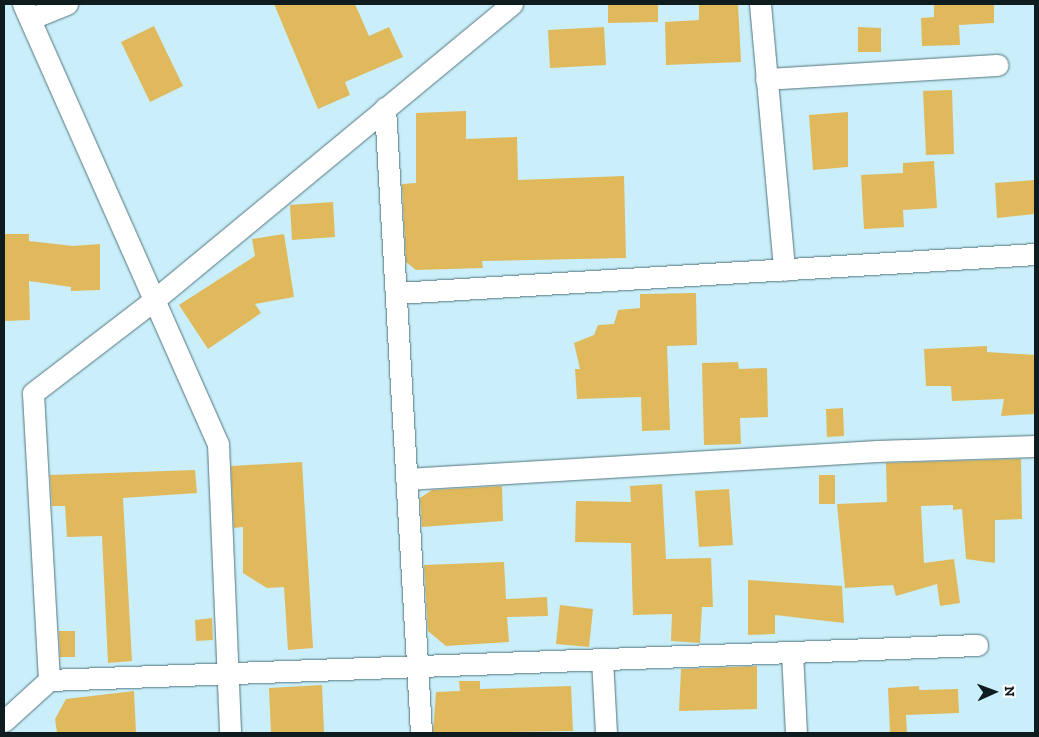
<!DOCTYPE html>
<html>
<head>
<meta charset="utf-8">
<style>
  body { margin:0 }
  #map { position:relative; width:1039px; height:737px; overflow:hidden; background:#caeffa; font-family:"Zilla Slab",serif }
  div>[style] { position:absolute }
  [style*='--x'] { left:calc(var(--x)*1px); top:calc(var(--y)*1px); width:calc(var(--w)*1px); rotate:calc(var(--a)*1deg) }
  .building>* { inset:0; background:#e0b95d }
  .roads { filter:drop-shadow(0 0 1px #53747e) drop-shadow(0 0 1px #53747e) }
  .minor>* { height:21px; margin:-10.5px; padding:0 10.5px; transform-origin:10.5px; border-radius:10.5px; background:#fff }
  span { translate:-50% -50%; white-space:nowrap; text-align:center; line-height:1.15; -webkit-text-stroke:5px #fff; paint-order:stroke }
  .frame { position:absolute; inset:0; border:5px solid #0e1b1f; pointer-events:none }
  .north { position:absolute; left:969px; top:667px; width:50px; height:50px; -webkit-text-stroke:4px #fff; paint-order:stroke; rotate:88deg; font-size:14px; font-weight:700; line-height:20px; text-align:center; color:#0e1b1f }
  .north::after { content:''; display:block; margin:auto; width:18px; height:22px; background:#0e1b1f; clip-path:polygon(50% 0,100% 100%,50% 72%,0 100%) }
</style>
</head>
<body>
<div id="map">
  <div class="building">
    <div style="clip-path:polygon(274px 4px,355px 4px,369px 36px,389px 27px,403px 57px,345px 82px,350px 95px,318px 109px)"></div>
    <div style="clip-path:polygon(608px 4px,658px 4px,658px 22px,608px 23px)"></div>
    <div style="clip-path:polygon(699px 4px,738px 4px,741px 62px,666px 65px,665px 22px,699px 20px)"></div>
    <div style="clip-path:polygon(934px 4px,994px 4px,994px 23px,959px 25px,960px 45px,922px 46px,921px 18px,934px 17px)"></div>
    <div style="clip-path:polygon(154px 26px,183px 86px,150px 102px,121px 42px)"></div>
    <div style="clip-path:polygon(604px 27px,606px 65px,550px 68px,548px 30px)"></div>
    <div style="clip-path:polygon(858px 27px,881px 28px,881px 52px,858px 52px)"></div>
    <div style="clip-path:polygon(952px 90px,954px 154px,926px 155px,923px 91px)"></div>
    <div style="clip-path:polygon(466px 111px,466px 139px,517px 137px,518px 180px,624px 176px,626px 258px,482px 261px,483px 268px,416px 270px,406px 262px,402px 184px,416px 183px,416px 113px)"></div>
    <div style="clip-path:polygon(848px 112px,848px 167px,813px 170px,809px 115px)"></div>
    <div style="clip-path:polygon(934px 161px,937px 208px,903px 210px,904px 227px,864px 229px,861px 175px,903px 173px,903px 163px)"></div>
    <div style="clip-path:polygon(1034px 180px,1035px 214px,997px 218px,995px 183px)"></div>
    <div style="clip-path:polygon(333px 202px,335px 237px,292px 240px,290px 205px)"></div>
    <div style="clip-path:polygon(4px 234px,29px 234px,29px 241px,73px 246px,100px 244px,100px 290px,71px 291px,71px 287px,29px 281px,30px 320px,4px 321px)"></div>
    <div style="clip-path:polygon(284px 234px,294px 297px,255px 304px,261px 313px,208px 349px,179px 305px,255px 256px,252px 239px)"></div>
    <div style="clip-path:polygon(696px 293px,697px 345px,667px 346px,670px 430px,642px 431px,641px 397px,577px 399px,575px 369px,580px 369px,574px 343px,594px 335px,598px 325px,614px 324px,618px 310px,640px 308px,640px 294px)"></div>
    <div style="clip-path:polygon(987px 346px,987px 352px,1035px 355px,1035px 414px,1001px 416px,1004px 399px,952px 401px,951px 386px,926px 386px,924px 349px)"></div>
    <div style="clip-path:polygon(738px 362px,739px 369px,767px 368px,768px 417px,740px 418px,741px 444px,704px 445px,702px 363px)"></div>
    <div style="clip-path:polygon(843px 408px,844px 436px,827px 437px,826px 409px)"></div>
    <div style="clip-path:polygon(1021px 459px,1022px 519px,995px 520px,995px 563px,966px 559px,962px 509px,953px 510px,953px 505px,921px 506px,924px 563px,954px 559px,960px 603px,940px 606px,937px 584px,896px 596px,893px 585px,845px 588px,837px 504px,887px 502px,886px 463px)"></div>
    <div style="clip-path:polygon(302px 462px,313px 648px,288px 650px,284px 587px,267px 588px,243px 573px,243px 527px,234px 528px,231px 466px)"></div>
    <div style="clip-path:polygon(195px 470px,197px 493px,123px 498px,132px 661px,108px 663px,102px 536px,67px 537px,65px 506px,52px 506px,50px 475px)"></div>
    <div style="clip-path:polygon(819px 475px,835px 475px,835px 504px,819px 504px)"></div>
    <div style="clip-path:polygon(662px 484px,666px 559px,711px 558px,713px 607px,702px 607px,700px 643px,671px 641px,672px 614px,633px 615px,631px 543px,575px 542px,576px 501px,631px 502px,630px 486px)"></div>
    <div style="clip-path:polygon(502px 486px,503px 521px,422px 527px,420px 498px,432px 490px)"></div>
    <div style="clip-path:polygon(729px 489px,733px 545px,699px 547px,695px 491px)"></div>
    <div style="clip-path:polygon(504px 562px,506px 599px,547px 597px,548px 616px,507px 617px,509px 642px,446px 646px,428px 631px,424px 565px)"></div>
    <div style="clip-path:polygon(748px 580px,842px 586px,844px 623px,775px 615px,775px 634px,748px 635px)"></div>
    <div style="clip-path:polygon(560px 605px,593px 609px,589px 647px,556px 644px)"></div>
    <div style="clip-path:polygon(212px 618px,213px 640px,196px 641px,195px 620px)"></div>
    <div style="clip-path:polygon(59px 631px,75px 631px,75px 657px,60px 657px)"></div>
    <div style="clip-path:polygon(757px 666px,757px 709px,679px 711px,681px 669px)"></div>
    <div style="clip-path:polygon(459px 681px,480px 681px,480px 689px,571px 686px,573px 731px,433px 733px,436px 692px,460px 691px)"></div>
    <div style="clip-path:polygon(322px 685px,324px 733px,271px 733px,269px 688px)"></div>
    <div style="clip-path:polygon(919px 686px,919px 690px,958px 689px,959px 713px,906px 715px,907px 733px,890px 733px,888px 688px)"></div>
    <div style="clip-path:polygon(134px 691px,136px 733px,57px 733px,55px 719px,66px 699px)"></div>
  </div>
  <div class="roads">
    <div class="minor">
      <div style="--x:23;--y:4;--w:481;--a:66.1"></div>
      <div style="--x:218;--y:444;--w:289;--a:87.6"></div>
      <div style="--x:760;--y:4;--w:267;--a:84.8"></div>
      <div style="--x:32;--y:18;--w:38;--a:-22"></div>
      <div style="--x:766;--y:79;--w:232;--a:-3.5"></div>
      <div style="--x:385;--y:108;--w:626;--a:86.7"></div>
      <div style="--x:396;--y:293;--w:640;--a:-3.49"></div>
      <div style="--x:406;--y:479;--w:472;--a:-3.4"></div>
      <div style="--x:877;--y:451;--w:158;--a:-1.8"></div>
      <div style="--x:792;--y:652;--w:81;--a:87.2"></div>
      <div style="--x:602;--y:659;--w:74;--a:86.9"></div>
      <div style="--x:49;--y:680;--w:287;--a:-93.2"></div>
      <div style="--x:33;--y:393;--w:151;--a:-37.5"></div>
      <div style="--x:153;--y:301;--w:466;--a:-39.6"></div>
      <div style="--x:4;--y:721;--w:61;--a:-42.3"></div>
      <div style="--x:49;--y:680;--w:929;--a:-2.16"></div>
    </div>
  </div>
  <div class="frame"></div>
  <div class="north">N</div>
</div>
</body>
</html>
